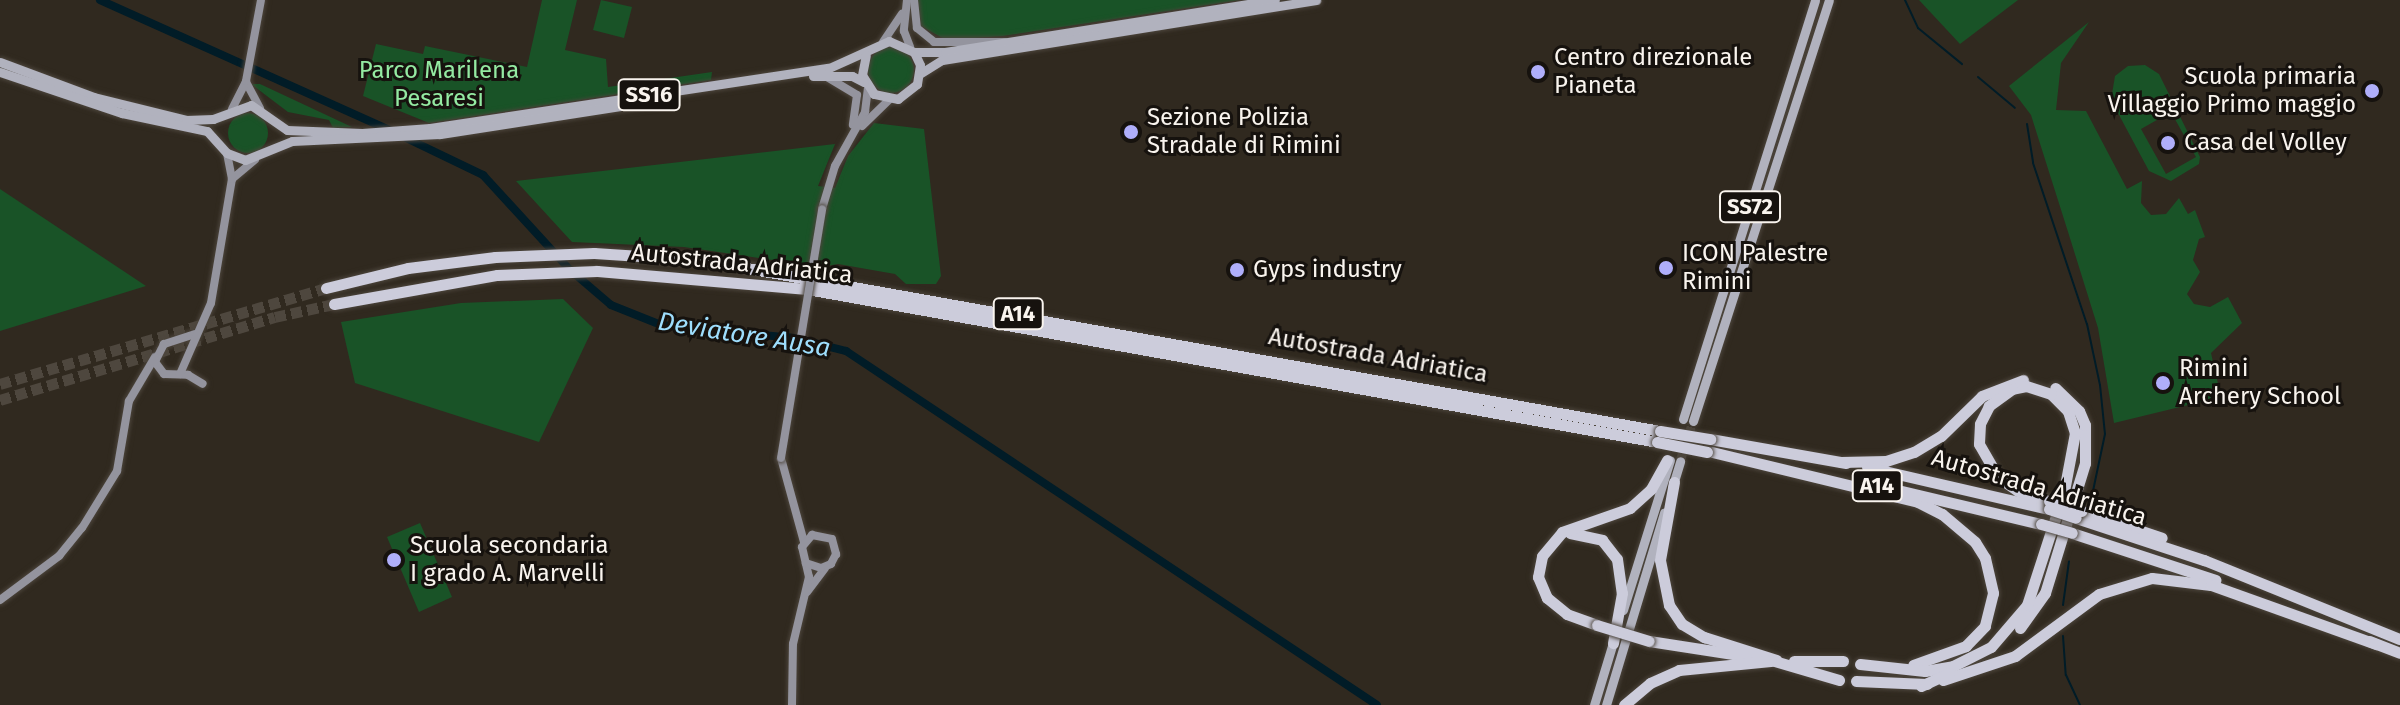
<!DOCTYPE html>
<html>
<head>
<meta charset="utf-8">
<style>
  body { margin:0 }
  #map { position:relative; width:2400px; height:705px; overflow:hidden; background:#30291f; font-family:"Fira Sans",sans-serif }
  div>[style] { position:absolute }
  [style*='--x'] { left:calc(var(--x)*1px); top:calc(var(--y)*1px); width:calc(var(--w)*1px); rotate:calc(var(--a)*1deg) }
  .green>* { inset:0; background:#195327 }
  .round { border-radius:50% }
  .stream>* { height:2px; margin:-1px; padding:0 1px; transform-origin:1px; border-radius:1px; background:#011c27 }
  .canal>* { height:8px; margin:-4px; padding:0 4px; transform-origin:4px; border-radius:4px; background:#011c27 }
  .primary-tunnel>* { height:9px; margin-top:-4.5px; transform-origin:0; background:repeating-linear-gradient(90deg,#4e473e 0 9px,transparent 0 13.5px) }
  .highway-tunnel>* { height:11px; margin-top:-5.5px; transform-origin:0; background:repeating-linear-gradient(90deg,#4e473e 0 11px,transparent 0 16.5px) }
  .roads { filter:drop-shadow(0 0 2px #4c453c) drop-shadow(0 0 2px #4c453c) }
  .secondary>* { height:8px; margin:-4px; padding:0 4px; transform-origin:4px; border-radius:4px; background:#94949e }
  .primary>* { height:9px; margin:-4.5px; padding:0 4.5px; transform-origin:4.5px; border-radius:4.5px; background:#b1b2be }
  .highway>* { height:11px; margin:-5.5px; padding:0 5.5px; transform-origin:5.5px; border-radius:5.5px; background:#ccccdb }
  .bridges { filter:drop-shadow(0 0 2px #4c453c) drop-shadow(0 0 2px #4c453c) }
  .secondary-bridge>* { height:8px; margin:-4px; padding:0 4px; transform-origin:4px; border-radius:4px; background:#94949e }
  .highway-bridge>* { height:11px; margin:-5.5px; padding:0 5.5px; transform-origin:5.5px; border-radius:5.5px; background:#ccccdb }
  .dots>* { width:22px; height:22px; translate:-50% -50%; box-sizing:border-box; border:4px solid #16120e; border-radius:50% }
  span { translate:-50% -50%; white-space:nowrap; text-align:center; line-height:1.15; -webkit-text-stroke:6px #16120e; paint-order:stroke }
  .shield-label span { padding:2px 6px; background:#16120e; border:2px solid; border-radius:6px; -webkit-text-stroke-width:0 }
  .shield-label { font-size:22px; color:#f9f4ee; font-weight:700 }
  .poi-label { font-size:24px; color:#f9f4ee }
  .left { translate:0 -50%; text-align:left }
  .right { translate:-100% -50%; text-align:right }
  .park-label { font-size:24px; color:#94eaa2 }
  .street-label { font-size:24px; color:#f9f4ee }
  .water-label { font-size:26px; color:#9edefd; font-style:italic }
</style>
</head>
<body>
<div id="map">
  <div class="green">
    <div style="clip-path:polygon(542px 0,577px 0,565px 50px,606px 59px,608px 87px,712px 72px,711px 80px,429px 123px,363px 96px,376px 44px,423px 54px,425px 46px,527px 67px)"></div>
    <div style="clip-path:polygon(601px 0,632px 7px,624px 38px,593px 30px)"></div>
    <div style="clip-path:polygon(918px 0,1240px 0,1003px 36px,946px 40px,921px 26px)"></div>
    <div style="clip-path:polygon(1919px 0,2018px 0,1960px 44px)"></div>
    <div style="clip-path:polygon(2089px 22px,2061px 63px,2056px 110px,2086px 111px,2127px 189px,2142px 181px,2141px 203px,2151px 215px,2166px 214px,2179px 198px,2188px 214px,2195px 210px,2205px 237px,2199px 239px,2193px 260px,2200px 272px,2187px 294px,2194px 304px,2210px 307px,2228px 297px,2242px 323px,2211px 353px,2221px 397px,2114px 423px,2098px 328px,2069px 235px,2031px 115px,2009px 86px)"></div>
    <div class="round" style="left:868px;top:47px;width:46px;height:46px"></div>
    <div style="clip-path:polygon(evenodd,2145px 65px,2159px 74px,2200px 157px,2199px 164px,2171px 181px,2149px 171px,2111px 100px,2115px 76px,2128px 66px,2145px 65px,2171px 112px,2196px 157px,2166px 174px,2141px 129px,2171px 112px)"></div>
    <div style="clip-path:polygon(251px 84px,260px 84px,352px 127px,333px 128px,329px 120px,288px 112px)"></div>
    <div class="round" style="left:228px;top:113px;width:40px;height:40px"></div>
    <div style="clip-path:polygon(874px 123px,924px 129px,941px 276px,936px 284px,906px 284px,895px 274px,838px 264px,821px 267px,684px 247px,572px 242px,516px 181px,835px 144px,818px 186px,835px 188px,848px 156px)"></div>
    <div style="clip-path:polygon(0 189px,146px 286px,0 331px)"></div>
    <div style="clip-path:polygon(563px 299px,593px 328px,539px 442px,355px 383px,341px 322px,461px 303px)"></div>
    <div style="clip-path:polygon(420px 523px,452px 597px,419px 612px,387px 537px)"></div>
  </div>
  <div class="stream">
    <div style="--x:1905;--y:0;--w:31;--a:65"></div>
    <div style="--x:1918;--y:28;--w:57;--a:39.3"></div>
    <div style="--x:1978;--y:77;--w:48;--a:40"></div>
    <div style="--x:2027;--y:124;--w:39;--a:81"></div>
    <div style="--x:2033;--y:163;--w:170;--a:71.5"></div>
    <div style="--x:2087;--y:324;--w:62;--a:78"></div>
    <div style="--x:2100;--y:385;--w:49;--a:84.2"></div>
    <div style="--x:2105;--y:434;--w:58;--a:101.9"></div>
    <div style="--x:2063;--y:605;--w:44;--a:-82.2"></div>
    <div style="--x:2063;--y:636;--w:39;--a:86"></div>
    <div style="--x:2066;--y:675;--w:33;--a:65"></div>
  </div>
  <div class="canal">
    <div style="--x:100;--y:0;--w:319;--a:24.2"></div>
    <div style="--x:404;--y:137;--w:88;--a:25.7"></div>
    <div style="--x:483;--y:175;--w:127;--a:47.5"></div>
    <div style="--x:569;--y:269;--w:55;--a:40.6"></div>
    <div style="--x:611;--y:305;--w:54;--a:21.8"></div>
    <div style="--x:661;--y:325;--w:134;--a:5.6"></div>
    <div style="--x:794;--y:338;--w:54;--a:14"></div>
    <div style="--x:846;--y:351;--w:638;--a:33.69"></div>
  </div>
  <div class="primary-tunnel">
    <div style="--x:1680;--y:461;--w:42;--a:-72"></div>
  </div>
  <div class="highway-tunnel">
    <div style="--x:0;--y:384;--w:340;--a:-16.4"></div>
    <div style="--x:0;--y:400;--w:287;--a:-16.8"></div>
    <div style="--x:275;--y:317;--w:60;--a:-12.4"></div>
  </div>
  <div class="roads">
    <div class="secondary">
      <div style="--x:907;--y:0;--w:31;--a:96"></div>
      <div style="--x:904;--y:31;--w:17;--a:69"></div>
      <div style="--x:914;--y:0;--w:28;--a:84"></div>
      <div style="--x:917;--y:28;--w:22;--a:39"></div>
      <div style="--x:934;--y:42;--w:71;--a:0"></div>
      <div style="--x:883;--y:42;--w:34;--a:-56"></div>
      <div style="--x:827;--y:77;--w:35;--a:31"></div>
      <div style="--x:857;--y:95;--w:30;--a:98"></div>
      <div style="--x:246;--y:82;--w:30;--a:62"></div>
      <div style="--x:232;--y:109;--w:31;--a:-63"></div>
      <div style="--x:246;--y:81;--w:82;--a:-79.5"></div>
      <div style="--x:862;--y:126;--w:39;--a:-44"></div>
      <div style="--x:232;--y:179;--w:30;--a:-40"></div>
      <div style="--x:822;--y:209;--w:45;--a:-73.2"></div>
      <div style="--x:835;--y:166;--w:62;--a:-60.9"></div>
      <div style="--x:865;--y:112;--w:24;--a:-83"></div>
      <div style="--x:195;--y:334;--w:33;--a:162"></div>
      <div style="--x:164;--y:344;--w:20;--a:117"></div>
      <div style="--x:155;--y:362;--w:15;--a:53"></div>
      <div style="--x:164;--y:374;--w:24;--a:2"></div>
      <div style="--x:188;--y:375;--w:17;--a:31"></div>
      <div style="--x:180;--y:374;--w:77;--a:-66.4"></div>
      <div style="--x:211;--y:303;--w:126;--a:-80.4"></div>
      <div style="--x:232;--y:179;--w:26;--a:-101"></div>
      <div style="--x:781;--y:458;--w:87;--a:74.7"></div>
      <div style="--x:807;--y:592;--w:30;--a:-53"></div>
      <div style="--x:0;--y:600;--w:74;--a:-36.7"></div>
      <div style="--x:59;--y:556;--w:36;--a:-51"></div>
      <div style="--x:82;--y:528;--w:67;--a:-58.4"></div>
      <div style="--x:117;--y:471;--w:71;--a:-80.3"></div>
      <div style="--x:129;--y:401;--w:51;--a:-59.4"></div>
      <div style="--x:792;--y:705;--w:61;--a:-89.1"></div>
      <div style="--x:793;--y:644;--w:69;--a:-76.6"></div>
      <div style="--x:809;--y:577;--w:31;--a:-103"></div>
      <div style="--x:802;--y:547;--w:16;--a:-50"></div>
      <div style="--x:812;--y:535;--w:20;--a:11"></div>
      <div style="--x:832;--y:539;--w:16;--a:75"></div>
      <div style="--x:836;--y:554;--w:11;--a:117"></div>
      <div style="--x:831;--y:564;--w:11;--a:158"></div>
      <div style="--x:821;--y:568;--w:16;--a:-162"></div>
    </div>
    <div class="primary">
      <div style="--x:914;--y:52;--w:31;--a:0"></div>
      <div style="--x:945;--y:52;--w:334;--a:-9"></div>
      <div style="--x:0;--y:62;--w:100;--a:20.4"></div>
      <div style="--x:94;--y:97;--w:95;--a:14"></div>
      <div style="--x:186;--y:120;--w:27;--a:-2"></div>
      <div style="--x:213;--y:119;--w:40;--a:-20.2"></div>
      <div style="--x:251;--y:105;--w:44;--a:34.8"></div>
      <div style="--x:287;--y:130;--w:75;--a:2.3"></div>
      <div style="--x:362;--y:133;--w:68;--a:-4.2"></div>
      <div style="--x:430;--y:128;--w:403;--a:-8.6"></div>
      <div style="--x:829;--y:68;--w:66;--a:-24.2"></div>
      <div style="--x:889;--y:41;--w:27;--a:24"></div>
      <div style="--x:914;--y:52;--w:14;--a:65"></div>
      <div style="--x:920;--y:65;--w:19;--a:99"></div>
      <div style="--x:917;--y:84;--w:24;--a:142"></div>
      <div style="--x:898;--y:99;--w:25;--a:-168"></div>
      <div style="--x:874;--y:94;--w:22;--a:-122"></div>
      <div style="--x:862;--y:75;--w:20;--a:-79"></div>
      <div style="--x:0;--y:72;--w:129;--a:18.6"></div>
      <div style="--x:122;--y:113;--w:87;--a:12"></div>
      <div style="--x:207;--y:131;--w:30;--a:48"></div>
      <div style="--x:227;--y:153;--w:19;--a:21"></div>
      <div style="--x:245;--y:160;--w:51;--a:-22"></div>
      <div style="--x:292;--y:141;--w:148;--a:-2.7"></div>
      <div style="--x:440;--y:134;--w:235;--a:-8.8"></div>
      <div style="--x:921;--y:73;--w:25;--a:-32"></div>
      <div style="--x:942;--y:60;--w:379;--a:-9.1"></div>
      <div style="--x:813;--y:76;--w:39;--a:0"></div>
      <div style="--x:852;--y:76;--w:13;--a:27"></div>
      <div style="--x:1683;--y:419;--w:439;--a:-72.5"></div>
      <div style="--x:1693;--y:421;--w:442;--a:-72.1"></div>
      <div style="--x:1672;--y:488;--w:28;--a:-73"></div>
      <div style="--x:1623;--y:610;--w:157;--a:-72.6"></div>
      <div style="--x:1594;--y:705;--w:69;--a:-73.1"></div>
      <div style="--x:1606;--y:705;--w:201;--a:-73.2"></div>
    </div>
    <div class="highway">
      <div style="--x:326;--y:288;--w:84;--a:-13.7"></div>
      <div style="--x:408;--y:268;--w:88;--a:-7.2"></div>
      <div style="--x:495;--y:257;--w:99;--a:-2.3"></div>
      <div style="--x:594;--y:253;--w:108;--a:3.7"></div>
      <div style="--x:702;--y:260;--w:973;--a:10.12"></div>
      <div style="--x:334;--y:304;--w:166;--a:-10.1"></div>
      <div style="--x:497;--y:275;--w:100;--a:-2.3"></div>
      <div style="--x:597;--y:271;--w:211;--a:4.9"></div>
      <div style="--x:807;--y:289;--w:864;--a:10.2"></div>
      <div style="--x:1710;--y:439;--w:138;--a:10"></div>
      <div style="--x:1712;--y:452;--w:212;--a:13.6"></div>
      <div style="--x:1918;--y:502;--w:27;--a:27"></div>
      <div style="--x:1942;--y:514;--w:43;--a:40.3"></div>
      <div style="--x:1975;--y:542;--w:19;--a:58"></div>
      <div style="--x:1985;--y:558;--w:36;--a:77"></div>
      <div style="--x:1993;--y:593;--w:34;--a:104"></div>
      <div style="--x:1985;--y:626;--w:28;--a:134"></div>
      <div style="--x:1966;--y:646;--w:56;--a:160.3"></div>
      <div style="--x:1841;--y:462;--w:45;--a:-1.3"></div>
      <div style="--x:1886;--y:461;--w:29;--a:-18"></div>
      <div style="--x:1914;--y:452;--w:31;--a:-31"></div>
      <div style="--x:1941;--y:436;--w:57;--a:-44.3"></div>
      <div style="--x:1982;--y:396;--w:44;--a:-21.3"></div>
      <div style="--x:1867;--y:467;--w:187;--a:13"></div>
      <div style="--x:1674;--y:482;--w:79;--a:100.2"></div>
      <div style="--x:1660;--y:560;--w:46;--a:78.7"></div>
      <div style="--x:1669;--y:605;--w:23;--a:56"></div>
      <div style="--x:1682;--y:624;--w:26;--a:31"></div>
      <div style="--x:1704;--y:637;--w:76;--a:17.7"></div>
      <div style="--x:1902;--y:491;--w:143;--a:13.4"></div>
      <div style="--x:2082;--y:511;--w:84;--a:18.6"></div>
      <div style="--x:2076;--y:518;--w:135;--a:18.2"></div>
      <div style="--x:2204;--y:560;--w:211;--a:22"></div>
      <div style="--x:1570;--y:533;--w:33;--a:12"></div>
      <div style="--x:1602;--y:540;--w:24;--a:52"></div>
      <div style="--x:1617;--y:559;--w:34;--a:82"></div>
      <div style="--x:1622;--y:593;--w:51;--a:100.2"></div>
      <div style="--x:2072;--y:533;--w:151;--a:18.1"></div>
      <div style="--x:1597;--y:625;--w:32;--a:-160"></div>
      <div style="--x:1567;--y:614;--w:26;--a:-141"></div>
      <div style="--x:1547;--y:598;--w:23;--a:-113"></div>
      <div style="--x:1538;--y:577;--w:21;--a:-79"></div>
      <div style="--x:1542;--y:556;--w:31;--a:-50"></div>
      <div style="--x:1562;--y:532;--w:72;--a:-19.4"></div>
      <div style="--x:1630;--y:508;--w:28;--a:-42"></div>
      <div style="--x:1651;--y:489;--w:33;--a:-61"></div>
      <div style="--x:2020;--y:628;--w:43;--a:-54.5"></div>
      <div style="--x:2045;--y:593;--w:136;--a:-72.9"></div>
      <div style="--x:2085;--y:463;--w:38;--a:-90"></div>
      <div style="--x:2085;--y:425;--w:15;--a:-113"></div>
      <div style="--x:2079;--y:411;--w:33;--a:-136"></div>
      <div style="--x:1649;--y:641;--w:98;--a:8.8"></div>
      <div style="--x:2369;--y:641;--w:33;--a:21"></div>
      <div style="--x:1771;--y:660;--w:71;--a:16.4"></div>
      <div style="--x:1794;--y:661;--w:49;--a:0"></div>
      <div style="--x:1860;--y:664;--w:65;--a:6.1"></div>
      <div style="--x:1925;--y:671;--w:28;--a:-10"></div>
      <div style="--x:1953;--y:666;--w:42;--a:-26.6"></div>
      <div style="--x:1991;--y:647;--w:55;--a:-49.4"></div>
      <div style="--x:2027;--y:605;--w:120;--a:-72"></div>
      <div style="--x:2064;--y:491;--w:59;--a:-79.3"></div>
      <div style="--x:2075;--y:433;--w:23;--a:-108"></div>
      <div style="--x:2068;--y:411;--w:24;--a:-135"></div>
      <div style="--x:2051;--y:394;--w:26;--a:-162"></div>
      <div style="--x:2026;--y:386;--w:14;--a:168"></div>
      <div style="--x:2012;--y:389;--w:29;--a:144"></div>
      <div style="--x:1989;--y:406;--w:20;--a:117"></div>
      <div style="--x:1980;--y:424;--w:20;--a:93"></div>
      <div style="--x:1979;--y:444;--w:38;--a:60"></div>
      <div style="--x:1998;--y:477;--w:24;--a:35"></div>
      <div style="--x:2018;--y:491;--w:33;--a:18"></div>
      <div style="--x:1943;--y:680;--w:76;--a:-18.4"></div>
      <div style="--x:2015;--y:656;--w:104;--a:-36.4"></div>
      <div style="--x:2099;--y:594;--w:55;--a:-16.8"></div>
      <div style="--x:2152;--y:578;--w:59;--a:6.8"></div>
      <div style="--x:2211;--y:585;--w:175;--a:19.7"></div>
      <div style="--x:1856;--y:681;--w:71;--a:2.4"></div>
      <div style="--x:1921;--y:686;--w:31;--a:-25"></div>
      <div style="--x:1624;--y:705;--w:34;--a:-40"></div>
      <div style="--x:1650;--y:683;--w:32;--a:-24"></div>
      <div style="--x:1679;--y:670;--w:92;--a:-5.6"></div>
    </div>
  </div>
  <div class="bridges">
    <div class="secondary-bridge">
      <div style="--x:781;--y:458;--w:252;--a:-80.6"></div>
    </div>
    <div class="highway-bridge">
      <div style="--x:1660;--y:431;--w:51;--a:9.1"></div>
      <div style="--x:1657;--y:442;--w:51;--a:11.3"></div>
      <div style="--x:2049;--y:501;--w:34;--a:17"></div>
      <div style="--x:2049;--y:509;--w:28;--a:18"></div>
      <div style="--x:2041;--y:524;--w:32;--a:16"></div>
      <div style="--x:1597;--y:625;--w:54;--a:17.1"></div>
    </div>
  </div>
  <div class="dots">
    <div style="left:1538px;top:72px;background:#afaefa"></div>
    <div style="left:2372px;top:91px;background:#afaefa"></div>
    <div style="left:1131px;top:132px;background:#afaefa"></div>
    <div style="left:2168px;top:143px;background:#afaefa"></div>
    <div style="left:1666px;top:268px;background:#afaefa"></div>
    <div style="left:1237px;top:270px;background:#afaefa"></div>
    <div style="left:2163px;top:383px;background:#afaefa"></div>
    <div style="left:394px;top:560px;background:#afaefa"></div>
  </div>
  <div class="shield-label">
    <span style="left:649px;top:95px">SS16</span>
    <span style="left:1750px;top:207px">SS72</span>
    <span style="left:1018px;top:314px">A14</span>
    <span style="left:1877px;top:486px">A14</span>
  </div>
  <div class="poi-label">
    <span class="left" style="left:1554px;top:72px">Centro direzionale<br>Pianeta</span>
    <span class="right" style="left:2356px;top:91px">Scuola primaria<br>Villaggio Primo maggio</span>
    <span class="left" style="left:1147px;top:132px">Sezione Polizia<br>Stradale di Rimini</span>
    <span class="left" style="left:2184px;top:143px">Casa del Volley</span>
    <span class="left" style="left:1682px;top:268px">ICON Palestre<br>Rimini</span>
    <span class="left" style="left:1253px;top:270px">Gyps industry</span>
    <span class="left" style="left:2179px;top:383px">Rimini<br>Archery School</span>
    <span class="left" style="left:410px;top:560px">Scuola secondaria<br>I grado A. Marvelli</span>
  </div>
  <div class="park-label">
    <span style="left:439px;top:85px">Parco Marilena<br>Pesaresi</span>
  </div>
  <div class="street-label">
    <span style="left:742px;top:264px;rotate:6deg">Autostrada Adriatica</span>
    <span style="left:1378px;top:356px;rotate:10deg">Autostrada Adriatica</span>
    <span style="left:2039px;top:488px;rotate:16deg">Autostrada Adriatica</span>
  </div>
  <div class="water-label">
    <span style="left:744px;top:335px;rotate:9deg">Deviatore Ausa</span>
  </div>
</div>
</body>
</html>
